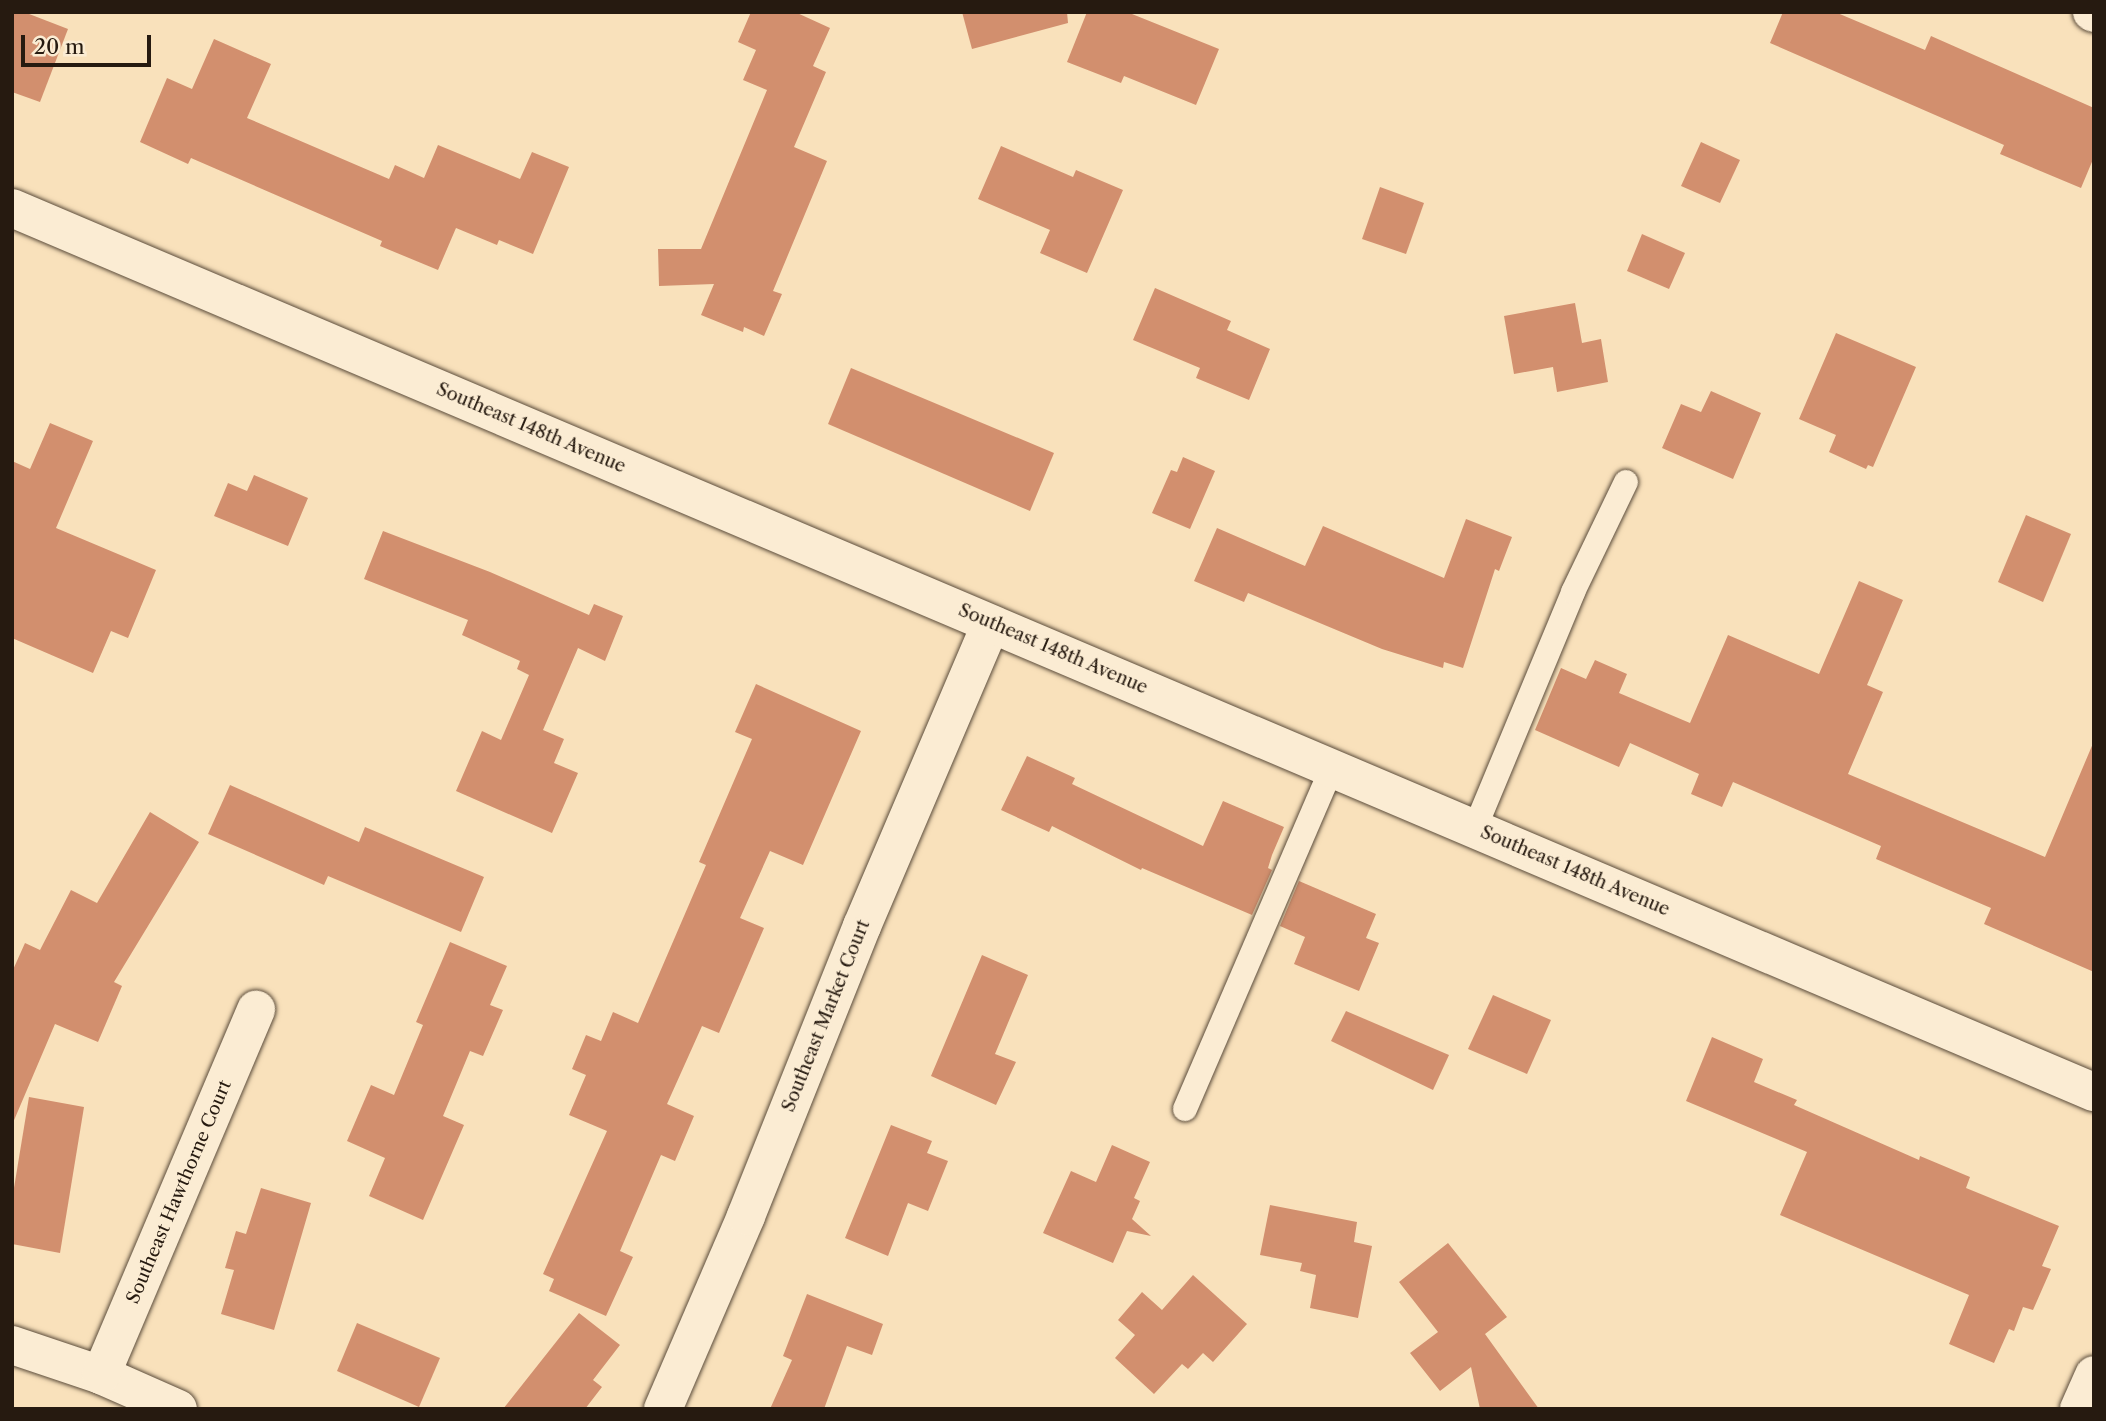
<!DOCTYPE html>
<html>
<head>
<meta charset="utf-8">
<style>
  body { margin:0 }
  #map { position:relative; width:2106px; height:1421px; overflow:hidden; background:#f9e1bb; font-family:"Libre Caslon Text",serif }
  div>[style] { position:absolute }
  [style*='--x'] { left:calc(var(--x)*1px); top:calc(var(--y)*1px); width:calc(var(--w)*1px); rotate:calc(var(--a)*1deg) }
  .building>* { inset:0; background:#d28f6e }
  .roads { filter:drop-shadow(0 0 2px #5b4c3b) drop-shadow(0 0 2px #5b4c3b) }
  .lane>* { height:24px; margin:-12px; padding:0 12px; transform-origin:12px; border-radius:12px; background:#fbecd3 }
  .street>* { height:38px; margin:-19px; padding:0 19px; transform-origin:19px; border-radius:19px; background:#fbecd3 }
  .secondary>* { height:38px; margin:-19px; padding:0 19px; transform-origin:19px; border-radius:19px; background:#fbecd3 }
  span { translate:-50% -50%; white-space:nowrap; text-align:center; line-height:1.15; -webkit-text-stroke:5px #fbecd3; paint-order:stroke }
  .street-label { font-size:18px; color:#261a10 }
  .frame { position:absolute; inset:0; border:14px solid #261a10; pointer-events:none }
  .scale { position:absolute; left:21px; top:35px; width:130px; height:32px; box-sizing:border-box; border:4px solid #261a10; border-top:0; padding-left:9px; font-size:21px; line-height:24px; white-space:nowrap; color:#261a10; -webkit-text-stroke:5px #fbecd3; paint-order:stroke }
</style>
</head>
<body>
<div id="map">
  <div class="building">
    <div style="clip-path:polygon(12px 12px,24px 12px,68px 29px,40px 102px,12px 92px)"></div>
    <div style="clip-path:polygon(751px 12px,795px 12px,830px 28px,813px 66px,826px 72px,794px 147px,827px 161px,773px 291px,782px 294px,764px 336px,744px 327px,743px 332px,701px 315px,714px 284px,659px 286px,658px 249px,701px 249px,767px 90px,743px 80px,756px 50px,738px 42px)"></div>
    <div style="clip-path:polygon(962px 12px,1067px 12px,1068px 23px,972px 49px)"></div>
    <div style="clip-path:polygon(1087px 12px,1127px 12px,1219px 49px,1196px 105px,1124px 76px,1121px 83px,1067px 62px)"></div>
    <div style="clip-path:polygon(1783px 12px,1835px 12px,1925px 50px,1931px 36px,2094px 108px,2094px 157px,2081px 188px,2000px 154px,2004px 145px,1770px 43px)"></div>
    <div style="clip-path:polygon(214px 39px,271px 64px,247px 118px,389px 179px,395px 165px,424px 178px,438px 145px,520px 179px,532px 152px,569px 167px,533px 254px,499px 240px,497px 245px,456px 228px,438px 270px,380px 246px,382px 241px,191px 158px,188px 164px,140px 142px,167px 78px,192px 89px)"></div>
    <div style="clip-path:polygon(1701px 142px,1740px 160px,1720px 203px,1681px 186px)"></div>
    <div style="clip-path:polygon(1001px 146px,1073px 177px,1076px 170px,1123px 190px,1087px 273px,1040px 253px,1050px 230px,978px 199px)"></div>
    <div style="clip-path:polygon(1380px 187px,1424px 203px,1406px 254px,1362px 239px)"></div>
    <div style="clip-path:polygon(1642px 234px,1685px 253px,1669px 289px,1627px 271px)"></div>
    <div style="clip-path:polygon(1155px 288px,1231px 321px,1227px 330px,1270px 349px,1249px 400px,1196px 378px,1200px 368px,1133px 340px)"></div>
    <div style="clip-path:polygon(1575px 303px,1582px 343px,1601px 339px,1608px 382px,1557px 392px,1553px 367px,1514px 374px,1504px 316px)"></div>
    <div style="clip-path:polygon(1836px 333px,1916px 367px,1873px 467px,1868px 465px,1866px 469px,1829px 452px,1836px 435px,1799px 419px)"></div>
    <div style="clip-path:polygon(851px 368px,1054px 453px,1030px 511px,828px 424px)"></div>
    <div style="clip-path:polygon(1711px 391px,1761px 413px,1733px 479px,1662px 448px,1681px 404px,1701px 412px)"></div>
    <div style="clip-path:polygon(50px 423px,93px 441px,56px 528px,156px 570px,128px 638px,111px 631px,93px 673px,12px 638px,12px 461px,30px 469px)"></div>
    <div style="clip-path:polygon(1183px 457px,1215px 471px,1190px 529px,1152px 513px,1171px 470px,1177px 472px)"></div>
    <div style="clip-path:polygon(254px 475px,308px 498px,288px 546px,214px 516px,228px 483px,247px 491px)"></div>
    <div style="clip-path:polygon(2026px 515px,2071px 534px,2043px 602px,1998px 582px)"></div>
    <div style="clip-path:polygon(1466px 519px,1512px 537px,1499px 571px,1495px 569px,1463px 668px,1444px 662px,1443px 668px,1382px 649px,1248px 593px,1244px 602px,1194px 581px,1217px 528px,1305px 566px,1323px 526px,1444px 578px)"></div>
    <div style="clip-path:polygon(383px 531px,490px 572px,589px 615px,594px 604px,623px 616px,605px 661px,578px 648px,543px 730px,564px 739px,554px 763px,578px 773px,552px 833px,456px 791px,482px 731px,501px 740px,529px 675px,517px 669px,520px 661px,462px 635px,468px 620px,364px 579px)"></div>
    <div style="clip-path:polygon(1859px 581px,1903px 600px,1867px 685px,1883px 692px,1848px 774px,2045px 857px,2094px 741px,2094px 972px,1984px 924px,1991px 908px,1876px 859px,1881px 846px,1733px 782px,1722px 807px,1691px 794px,1699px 774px,1630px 743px,1619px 767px,1535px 730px,1561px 668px,1586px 679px,1595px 660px,1627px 674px,1619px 693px,1690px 723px,1728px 635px,1819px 674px)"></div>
    <div style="clip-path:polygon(756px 684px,861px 731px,803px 865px,770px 851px,740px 918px,764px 928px,719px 1033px,702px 1026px,667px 1104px,694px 1116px,675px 1161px,661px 1155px,620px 1251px,633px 1257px,606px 1316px,549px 1291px,554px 1279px,543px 1274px,607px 1131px,569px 1115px,586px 1075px,572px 1069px,586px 1035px,601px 1041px,613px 1012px,638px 1023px,706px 865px,699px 862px,752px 739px,735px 732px)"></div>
    <div style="clip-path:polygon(1027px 756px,1075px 778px,1072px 784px,1203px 846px,1223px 801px,1284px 827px,1272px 855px,1268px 868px,1272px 870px,1252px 915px,1142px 868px,1141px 870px,1052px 826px,1049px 832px,1001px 810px)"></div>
    <div style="clip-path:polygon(230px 785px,359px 842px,365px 827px,484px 877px,461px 932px,328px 876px,324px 885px,208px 834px)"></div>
    <div style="clip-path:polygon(150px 812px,199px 842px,114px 982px,122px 986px,98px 1042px,55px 1024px,12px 1125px,12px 972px,25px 943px,40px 950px,71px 890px,97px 903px)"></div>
    <div style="clip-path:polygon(1299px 881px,1376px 914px,1366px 938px,1379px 943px,1359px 991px,1294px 964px,1305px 937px,1280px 926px)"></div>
    <div style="clip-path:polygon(450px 942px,507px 966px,490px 1005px,503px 1010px,483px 1056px,470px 1051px,443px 1116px,464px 1125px,423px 1220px,369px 1196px,385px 1158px,347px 1141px,371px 1085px,394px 1095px,423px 1025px,416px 1022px)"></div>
    <div style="clip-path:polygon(982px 955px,1028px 975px,995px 1054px,1016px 1062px,996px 1105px,931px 1076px)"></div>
    <div style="clip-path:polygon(1493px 995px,1551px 1020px,1527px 1074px,1468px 1049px)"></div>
    <div style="clip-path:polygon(1346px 1011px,1449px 1055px,1433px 1090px,1331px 1041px)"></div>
    <div style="clip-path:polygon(1712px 1037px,1763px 1059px,1754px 1082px,1797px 1100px,1794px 1105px,1919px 1160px,1920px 1156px,1970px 1177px,1966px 1188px,2059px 1226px,2042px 1266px,2051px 1269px,2033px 1310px,2023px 1307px,2014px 1331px,2009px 1329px,1994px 1363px,1949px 1344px,1969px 1295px,1780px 1215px,1807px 1152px,1686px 1101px)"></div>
    <div style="clip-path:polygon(29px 1097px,84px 1107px,60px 1253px,12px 1244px,12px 1200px)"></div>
    <div style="clip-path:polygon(891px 1125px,932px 1141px,927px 1153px,948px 1161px,928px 1211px,908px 1203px,888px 1256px,845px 1238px)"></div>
    <div style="clip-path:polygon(1112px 1145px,1150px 1162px,1134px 1198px,1140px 1201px,1132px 1219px,1151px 1236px,1127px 1231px,1113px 1263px,1043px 1233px,1071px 1171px,1096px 1182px)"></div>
    <div style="clip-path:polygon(261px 1188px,311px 1203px,274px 1330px,221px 1314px,234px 1270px,225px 1268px,236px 1231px,246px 1234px)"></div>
    <div style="clip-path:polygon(1270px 1205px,1357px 1222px,1354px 1242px,1372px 1246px,1358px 1318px,1310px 1308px,1316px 1275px,1300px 1271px,1302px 1263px,1260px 1255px)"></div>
    <div style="clip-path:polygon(1448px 1243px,1507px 1317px,1485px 1334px,1539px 1409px,1480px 1409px,1471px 1367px,1440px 1391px,1410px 1353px,1438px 1332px,1399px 1282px)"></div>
    <div style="clip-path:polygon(1193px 1275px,1247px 1324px,1213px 1362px,1203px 1353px,1188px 1369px,1182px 1364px,1154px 1394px,1115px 1358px,1135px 1335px,1118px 1320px,1142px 1292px,1162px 1310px)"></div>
    <div style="clip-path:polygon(807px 1294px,883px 1324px,872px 1355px,847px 1346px,824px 1409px,770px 1409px,792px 1360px,783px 1356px)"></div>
    <div style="clip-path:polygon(579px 1313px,620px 1345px,593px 1380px,602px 1387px,585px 1409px,503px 1409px)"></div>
    <div style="clip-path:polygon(357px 1323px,440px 1358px,419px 1407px,337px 1371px)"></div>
  </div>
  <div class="roads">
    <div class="lane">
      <div style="--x:1475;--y:828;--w:256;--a:-67.4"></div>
      <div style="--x:1573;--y:592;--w:122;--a:-64.3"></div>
      <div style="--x:1185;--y:1109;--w:372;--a:-66.7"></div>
    </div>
    <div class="street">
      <div style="--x:2092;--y:12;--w:2;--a:27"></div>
      <div style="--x:12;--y:1345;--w:94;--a:18.6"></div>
      <div style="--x:101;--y:1375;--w:84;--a:23.8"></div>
      <div style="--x:101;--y:1375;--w:397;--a:-67"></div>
      <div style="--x:663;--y:1409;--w:210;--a:-66.7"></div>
      <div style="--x:746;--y:1216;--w:312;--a:-68.2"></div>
      <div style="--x:862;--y:926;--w:328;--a:-66.9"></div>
      <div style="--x:2079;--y:1409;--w:37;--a:-66"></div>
    </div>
    <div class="secondary">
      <div style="--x:12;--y:208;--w:2262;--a:23.01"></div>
    </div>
  </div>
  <div class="street-label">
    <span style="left:531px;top:428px;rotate:23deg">Southeast 148th Avenue</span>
    <span style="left:1053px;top:649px;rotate:23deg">Southeast 148th Avenue</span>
    <span style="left:1575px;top:871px;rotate:23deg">Southeast 148th Avenue</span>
    <span style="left:826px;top:1016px;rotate:-68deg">Southeast Market Court</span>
    <span style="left:179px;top:1192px;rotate:-67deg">Southeast Hawthorne Court</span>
  </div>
  <div class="frame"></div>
  <div class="scale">20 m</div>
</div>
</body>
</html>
